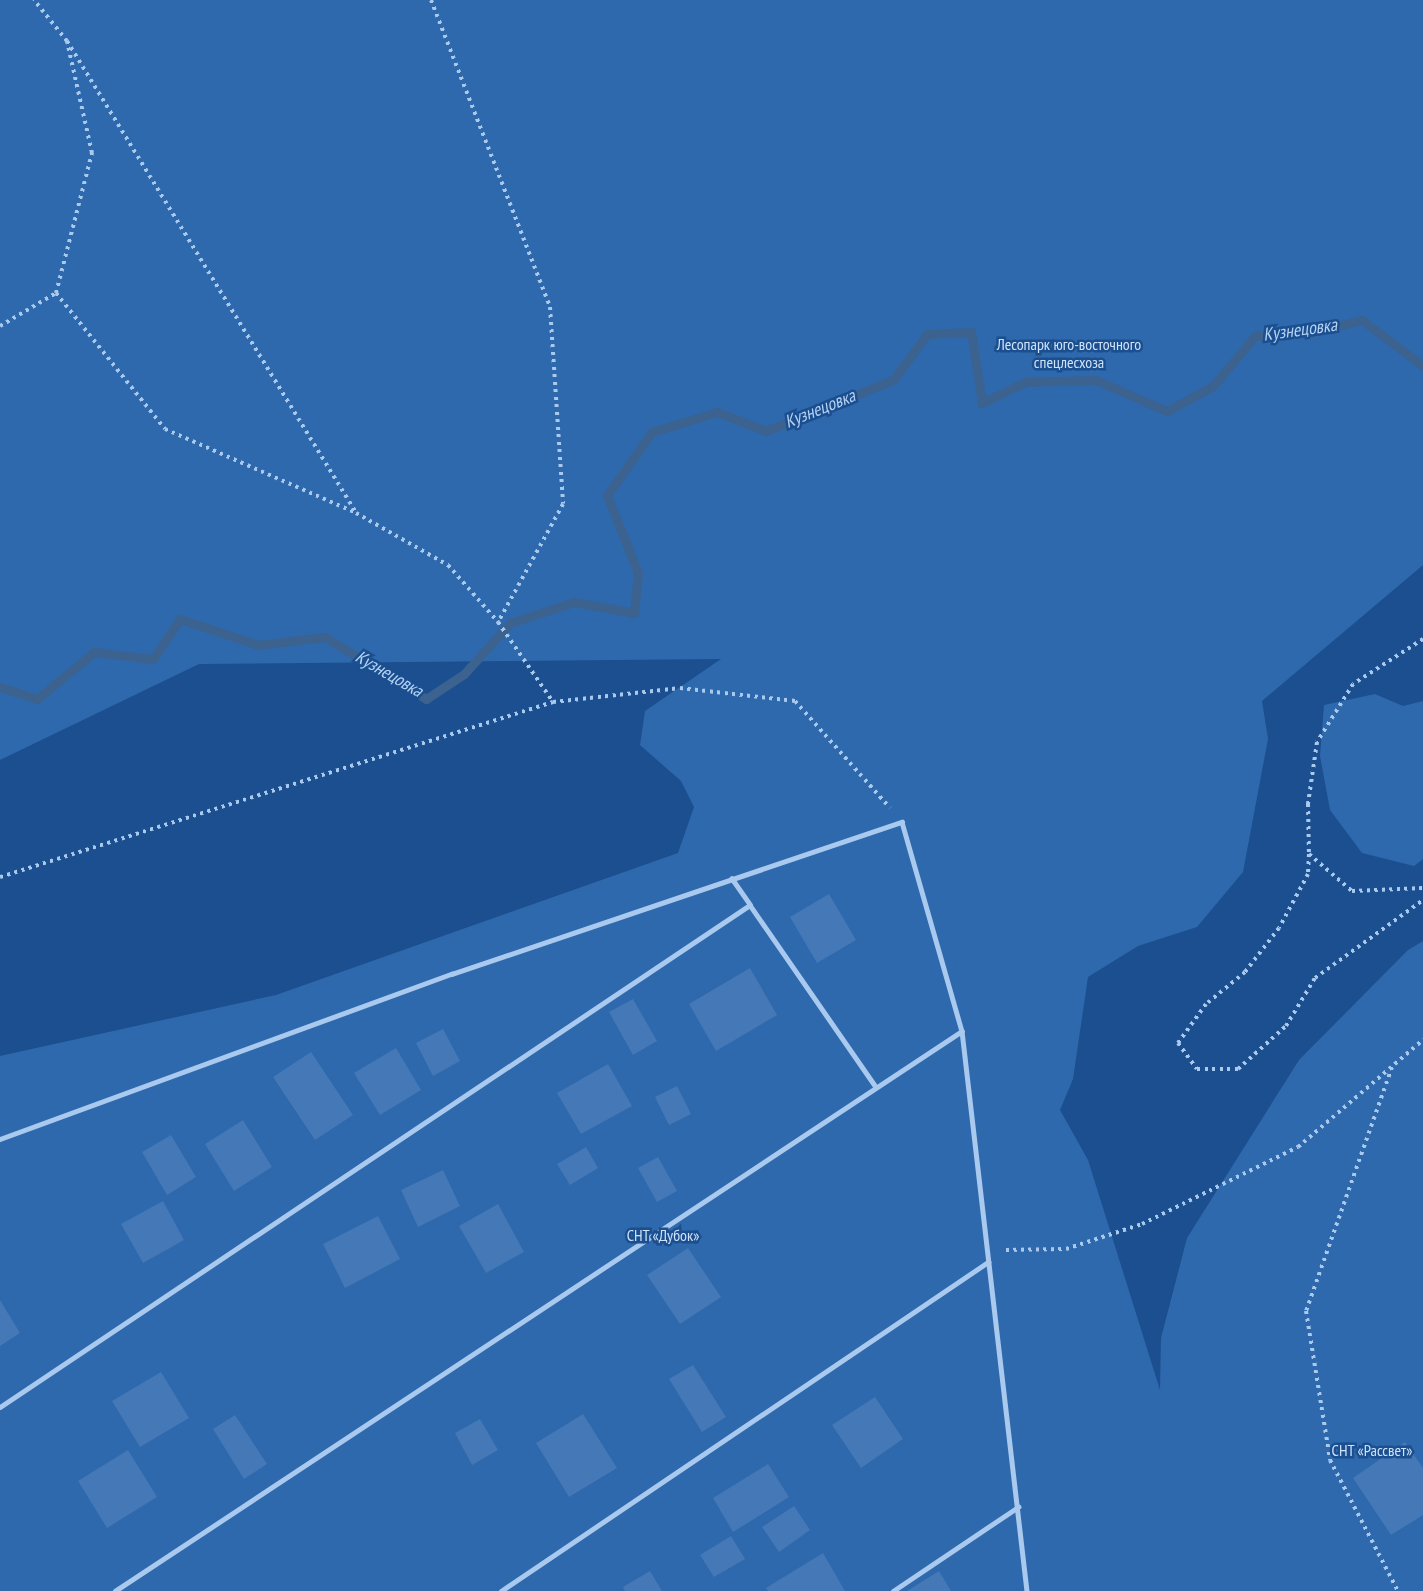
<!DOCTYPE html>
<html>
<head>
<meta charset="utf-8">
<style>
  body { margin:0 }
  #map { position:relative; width:1423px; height:1591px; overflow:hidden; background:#1b4f8f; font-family:"PT Sans Narrow",sans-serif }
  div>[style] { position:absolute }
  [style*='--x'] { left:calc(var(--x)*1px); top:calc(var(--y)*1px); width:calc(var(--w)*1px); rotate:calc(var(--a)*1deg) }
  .green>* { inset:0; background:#2e69ad }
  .stream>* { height:9px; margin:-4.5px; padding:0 4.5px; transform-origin:4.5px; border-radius:4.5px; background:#3c6290 }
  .building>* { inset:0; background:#4478b7 }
  .path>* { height:4px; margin-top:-2px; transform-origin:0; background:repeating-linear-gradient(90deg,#a9c9ee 0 3px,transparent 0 7.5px) }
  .service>* { height:4.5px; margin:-2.25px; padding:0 2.25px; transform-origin:2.25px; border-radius:2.25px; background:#a9c9ee }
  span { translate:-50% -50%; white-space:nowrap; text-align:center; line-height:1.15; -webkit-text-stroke:5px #1b4f8f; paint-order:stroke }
  .park-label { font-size:16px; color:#cfe3fa }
  .water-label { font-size:18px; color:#b5d3f5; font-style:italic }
</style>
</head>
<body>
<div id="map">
  <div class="green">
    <div style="clip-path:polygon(0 0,1423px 0,1423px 565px,1262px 701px,1268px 739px,1243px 872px,1197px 927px,1138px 946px,1088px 977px,1073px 1079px,1060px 1110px,1088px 1160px,1160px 1390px,1161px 1338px,1187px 1238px,1299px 1060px,1408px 950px,1423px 941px,1423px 1591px,0 1591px,0 1056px,276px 995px,678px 853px,694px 807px,681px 781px,640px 745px,645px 711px,721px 659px,199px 664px,0 760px)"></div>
    <div style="clip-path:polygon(1375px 694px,1403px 706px,1423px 701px,1423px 859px,1414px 866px,1362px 853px,1330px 810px,1320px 756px,1324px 705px)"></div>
  </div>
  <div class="stream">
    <div style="--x:0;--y:687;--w:39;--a:18"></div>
    <div style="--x:37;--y:699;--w:74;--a:-39.5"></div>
    <div style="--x:94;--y:652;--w:59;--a:6.8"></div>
    <div style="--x:153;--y:659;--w:48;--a:-56"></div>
    <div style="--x:180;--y:619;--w:82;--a:18.4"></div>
    <div style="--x:258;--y:645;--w:67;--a:-6.8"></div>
    <div style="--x:325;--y:637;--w:119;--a:31.5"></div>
    <div style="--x:426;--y:699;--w:45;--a:-33.3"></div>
    <div style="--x:464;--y:674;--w:69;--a:-48"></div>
    <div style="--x:510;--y:623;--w:67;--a:-18.2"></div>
    <div style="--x:574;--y:602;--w:61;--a:10.4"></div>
    <div style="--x:634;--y:613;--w:40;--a:-84.3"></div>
    <div style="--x:638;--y:573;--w:84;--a:-111.7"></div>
    <div style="--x:607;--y:495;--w:77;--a:-54.5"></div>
    <div style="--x:652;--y:432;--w:68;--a:-17.1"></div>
    <div style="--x:717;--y:412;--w:53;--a:21.2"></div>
    <div style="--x:766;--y:431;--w:137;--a:-21.9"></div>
    <div style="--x:893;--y:380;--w:57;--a:-53.5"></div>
    <div style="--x:927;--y:334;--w:44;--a:-2.6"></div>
    <div style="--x:971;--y:332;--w:72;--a:81.2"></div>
    <div style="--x:982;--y:403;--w:48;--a:-26"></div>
    <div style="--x:1025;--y:382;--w:71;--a:-1.6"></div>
    <div style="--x:1096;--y:380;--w:77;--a:23.6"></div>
    <div style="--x:1167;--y:411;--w:52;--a:-28.5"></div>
    <div style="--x:1213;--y:386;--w:65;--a:-50"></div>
    <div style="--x:1255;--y:336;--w:58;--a:-3.9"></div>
    <div style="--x:1313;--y:332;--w:50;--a:-13.8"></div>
    <div style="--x:1362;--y:320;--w:76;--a:37"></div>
  </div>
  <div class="building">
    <div style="clip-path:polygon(829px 894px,856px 940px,817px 963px,790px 917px)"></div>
    <div style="clip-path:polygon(750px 968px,777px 1015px,716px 1051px,689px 1004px)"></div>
    <div style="clip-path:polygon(633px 999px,657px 1041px,633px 1055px,609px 1012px)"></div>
    <div style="clip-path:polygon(443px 1029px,460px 1061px,433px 1076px,416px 1043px)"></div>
    <div style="clip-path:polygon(396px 1048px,421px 1090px,380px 1115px,354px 1073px)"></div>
    <div style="clip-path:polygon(311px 1052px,353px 1115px,315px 1140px,273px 1077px)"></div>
    <div style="clip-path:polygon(608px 1064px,632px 1106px,581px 1134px,557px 1093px)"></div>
    <div style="clip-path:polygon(677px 1086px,691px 1114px,669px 1125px,655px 1097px)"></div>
    <div style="clip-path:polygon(243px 1120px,272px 1167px,234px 1191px,205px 1144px)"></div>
    <div style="clip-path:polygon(171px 1135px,196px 1177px,167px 1195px,142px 1152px)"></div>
    <div style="clip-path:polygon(586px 1147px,598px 1168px,570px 1185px,557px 1164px)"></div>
    <div style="clip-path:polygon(658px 1157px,677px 1191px,657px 1202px,638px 1168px)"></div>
    <div style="clip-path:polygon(443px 1170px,460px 1206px,418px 1227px,401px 1190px)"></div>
    <div style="clip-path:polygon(163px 1201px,184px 1240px,143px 1263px,121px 1224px)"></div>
    <div style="clip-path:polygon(498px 1204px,524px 1252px,486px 1273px,459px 1226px)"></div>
    <div style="clip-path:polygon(378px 1216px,400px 1259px,345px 1288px,323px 1244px)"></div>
    <div style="clip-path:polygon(688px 1248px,721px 1297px,680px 1324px,647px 1275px)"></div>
    <div style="clip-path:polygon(0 1300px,20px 1333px,0 1346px)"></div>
    <div style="clip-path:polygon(693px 1365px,726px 1417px,702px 1432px,669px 1379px)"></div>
    <div style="clip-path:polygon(161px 1372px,189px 1418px,140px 1447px,112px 1401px)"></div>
    <div style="clip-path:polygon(875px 1397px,903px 1439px,861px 1468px,832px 1425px)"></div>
    <div style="clip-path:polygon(583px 1414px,617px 1468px,569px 1497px,536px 1443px)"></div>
    <div style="clip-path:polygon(235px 1415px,267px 1464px,244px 1479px,213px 1429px)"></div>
    <div style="clip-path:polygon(480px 1419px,498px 1450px,472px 1465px,455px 1433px)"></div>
    <div style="clip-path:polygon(1405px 1442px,1423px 1468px,1423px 1515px,1391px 1535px,1353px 1478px)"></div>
    <div style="clip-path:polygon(128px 1450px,157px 1497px,107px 1528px,78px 1481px)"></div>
    <div style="clip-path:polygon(768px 1464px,789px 1497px,733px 1532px,713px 1498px)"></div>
    <div style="clip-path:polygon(794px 1506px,810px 1530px,779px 1552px,762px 1527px)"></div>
    <div style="clip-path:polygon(731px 1536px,745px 1559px,714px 1577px,700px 1555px)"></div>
    <div style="clip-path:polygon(823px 1553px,845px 1591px,768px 1591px,766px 1588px)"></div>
    <div style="clip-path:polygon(650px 1571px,662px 1591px,625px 1591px,623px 1587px)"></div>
    <div style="clip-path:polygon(939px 1571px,951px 1591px,907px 1591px)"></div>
  </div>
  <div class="path">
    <div style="--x:431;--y:0;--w:329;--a:68.8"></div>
    <div style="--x:550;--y:307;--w:197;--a:86.2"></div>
    <div style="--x:563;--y:504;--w:135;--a:118.8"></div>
    <div style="--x:67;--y:41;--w:551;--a:58.5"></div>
    <div style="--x:56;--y:293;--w:174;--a:51.3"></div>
    <div style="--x:165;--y:429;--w:209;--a:23.7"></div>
    <div style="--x:356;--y:513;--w:106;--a:29.5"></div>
    <div style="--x:448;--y:565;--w:76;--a:48.7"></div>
    <div style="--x:498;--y:622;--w:97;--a:55.5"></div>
    <div style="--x:0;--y:326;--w:65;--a:-30.5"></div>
    <div style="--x:56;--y:293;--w:145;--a:-75.6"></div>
    <div style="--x:92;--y:153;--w:115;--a:-102.6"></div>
    <div style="--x:67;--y:41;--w:53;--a:-128.8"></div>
    <div style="--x:1423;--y:639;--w:83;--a:147.3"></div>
    <div style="--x:1353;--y:684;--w:68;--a:121.8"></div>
    <div style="--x:1317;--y:742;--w:63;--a:98.3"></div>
    <div style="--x:1308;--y:804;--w:50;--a:88.9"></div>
    <div style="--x:1309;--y:854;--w:57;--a:40.7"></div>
    <div style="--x:1352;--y:891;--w:71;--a:-2.4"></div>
    <div style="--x:1309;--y:854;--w:20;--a:93"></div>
    <div style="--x:1308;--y:874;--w:61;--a:118.2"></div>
    <div style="--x:1279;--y:928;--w:56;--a:127.7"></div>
    <div style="--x:1245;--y:972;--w:50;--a:140.6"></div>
    <div style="--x:1206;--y:1004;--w:48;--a:125.7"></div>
    <div style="--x:1178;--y:1043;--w:32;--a:54"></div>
    <div style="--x:1197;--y:1069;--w:41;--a:0"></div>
    <div style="--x:1238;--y:1069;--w:64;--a:-41.9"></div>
    <div style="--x:1286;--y:1026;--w:56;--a:-58.9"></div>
    <div style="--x:1315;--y:978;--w:133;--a:-35.8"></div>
    <div style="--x:0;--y:877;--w:580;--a:-17.56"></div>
    <div style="--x:553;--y:702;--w:128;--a:-6.3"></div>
    <div style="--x:680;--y:688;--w:116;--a:6.4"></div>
    <div style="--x:795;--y:701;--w:143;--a:48.4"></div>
    <div style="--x:1392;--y:1067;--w:259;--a:109.4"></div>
    <div style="--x:1306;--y:1311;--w:151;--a:80.8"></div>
    <div style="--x:1330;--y:1460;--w:148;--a:62.6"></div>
    <div style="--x:1006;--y:1250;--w:60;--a:-1"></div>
    <div style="--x:1066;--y:1249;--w:80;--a:-18.2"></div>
    <div style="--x:1142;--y:1224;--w:174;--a:-26.3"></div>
    <div style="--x:1298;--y:1147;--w:165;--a:-40.6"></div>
  </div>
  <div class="service">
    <div style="--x:750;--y:905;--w:221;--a:55.3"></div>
    <div style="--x:0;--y:1139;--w:481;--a:-20.1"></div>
    <div style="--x:452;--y:974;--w:475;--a:-18.7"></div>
    <div style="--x:902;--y:822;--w:217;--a:74"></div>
    <div style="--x:962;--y:1031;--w:564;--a:83.38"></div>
    <div style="--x:0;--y:1407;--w:902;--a:-33.8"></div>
    <div style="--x:750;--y:905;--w:32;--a:-125"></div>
    <div style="--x:115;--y:1591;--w:1015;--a:-33.47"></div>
    <div style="--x:501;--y:1591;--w:588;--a:-34.04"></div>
    <div style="--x:893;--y:1591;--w:151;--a:-33.9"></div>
  </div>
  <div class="park-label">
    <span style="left:1069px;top:353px">Лесопарк юго-восточного<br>спецлесхоза</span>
    <span style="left:663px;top:1235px">СНТ «Дубок»</span>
    <span style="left:1372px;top:1450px">СНТ «Рассвет»</span>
  </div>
  <div class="water-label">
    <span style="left:1300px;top:330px;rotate:-8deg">Кузнецовка</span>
    <span style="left:820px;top:409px;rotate:-22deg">Кузнецовка</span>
    <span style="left:389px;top:674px;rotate:30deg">Кузнецовка</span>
  </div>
</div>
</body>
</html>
